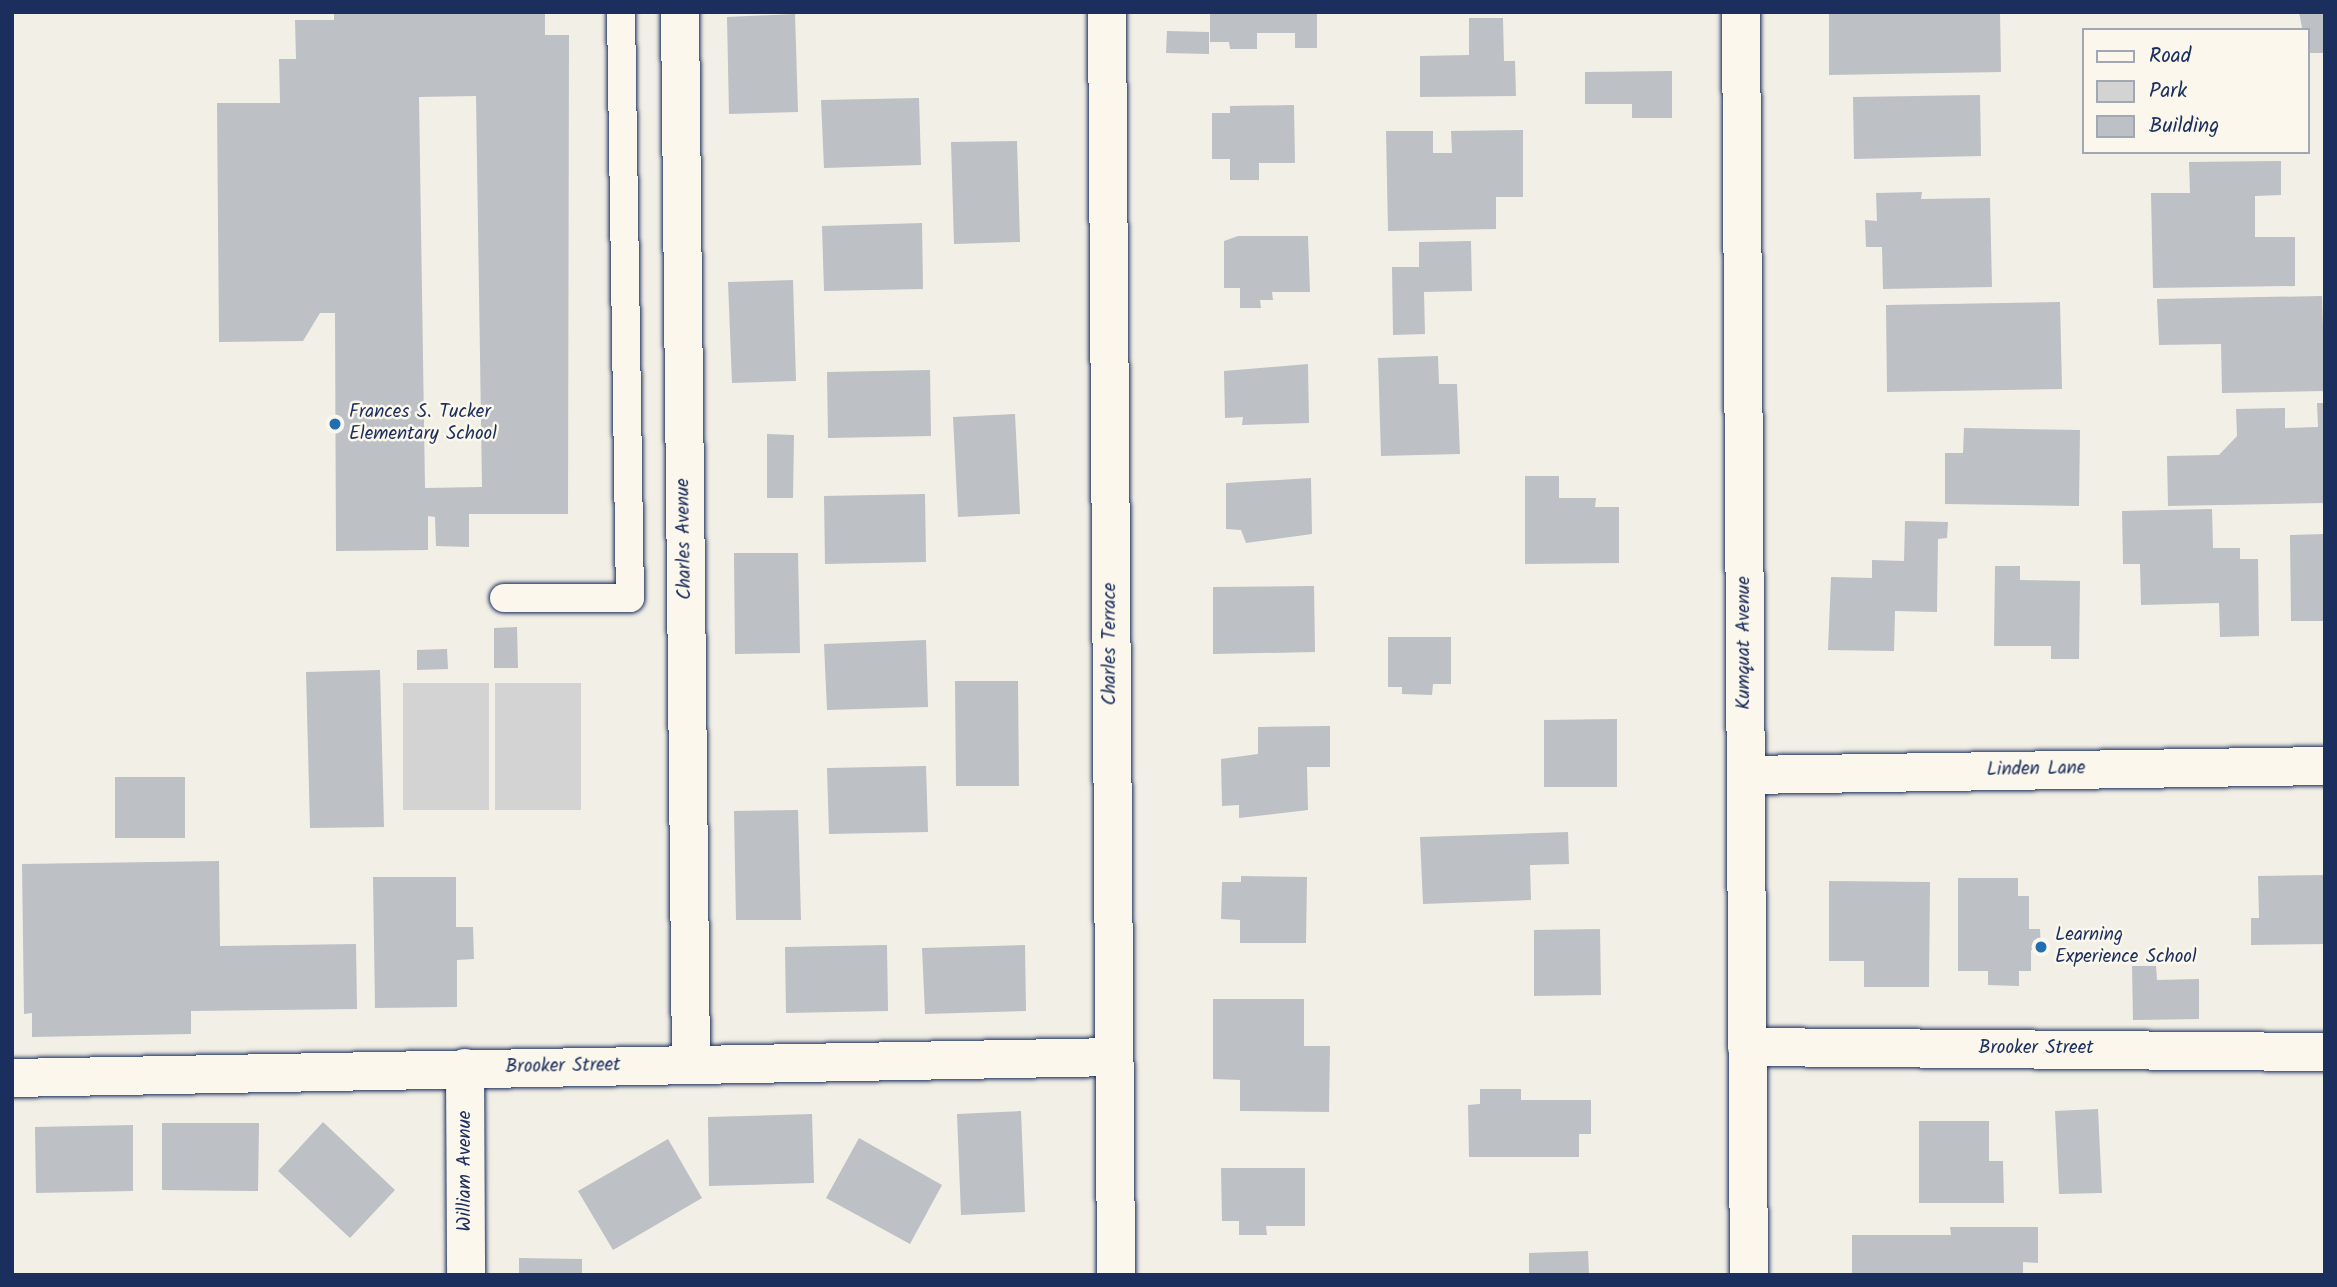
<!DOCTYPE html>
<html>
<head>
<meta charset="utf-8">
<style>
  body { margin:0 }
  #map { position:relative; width:2337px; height:1287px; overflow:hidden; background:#f2efe6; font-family:Kalam,sans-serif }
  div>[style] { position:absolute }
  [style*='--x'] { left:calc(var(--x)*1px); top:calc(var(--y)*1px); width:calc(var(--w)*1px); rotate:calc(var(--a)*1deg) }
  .green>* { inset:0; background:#d2d3d2 }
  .building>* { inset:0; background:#bdc0c4 }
  .roads { filter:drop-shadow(0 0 2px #1b2f5e) drop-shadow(0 0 2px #1b2f5e) }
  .lane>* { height:28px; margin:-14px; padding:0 14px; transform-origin:14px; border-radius:14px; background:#fbf7ec }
  .street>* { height:38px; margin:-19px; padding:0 19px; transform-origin:19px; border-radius:19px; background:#fbf7ec }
  .dots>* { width:19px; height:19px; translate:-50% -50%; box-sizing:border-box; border:4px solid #fbf7ec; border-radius:50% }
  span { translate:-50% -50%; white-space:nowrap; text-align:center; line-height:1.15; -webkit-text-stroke:5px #fbf7ec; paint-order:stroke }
  .poi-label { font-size:19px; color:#1b2f5e }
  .left { translate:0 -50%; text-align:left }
  .street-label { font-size:19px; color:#1b2f5e }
  .frame { position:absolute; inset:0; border:14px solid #1b2f5e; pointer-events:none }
  .legend { position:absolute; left:2082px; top:28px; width:228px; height:126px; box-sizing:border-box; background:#fbf7ec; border:2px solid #a1a7b3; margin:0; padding:9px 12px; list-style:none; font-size:21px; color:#1b2f5e }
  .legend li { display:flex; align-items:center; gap:14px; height:35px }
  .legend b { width:35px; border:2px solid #a1a7b3 }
</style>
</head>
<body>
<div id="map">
  <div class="green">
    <div style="clip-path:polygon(403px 683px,489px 683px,489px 810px,403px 810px)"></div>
    <div style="clip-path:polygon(495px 683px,581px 683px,581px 810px,495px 810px)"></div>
  </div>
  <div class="building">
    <div style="clip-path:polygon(evenodd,334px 12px,545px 12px,545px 35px,569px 35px,568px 514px,469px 514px,469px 547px,436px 546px,435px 517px,428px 516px,428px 550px,336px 551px,335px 313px,320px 313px,303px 341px,219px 342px,217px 103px,280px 103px,279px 59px,296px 59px,295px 20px,334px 20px,334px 12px,476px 96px,482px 487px,425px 488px,419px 97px,476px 96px)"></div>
    <div style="clip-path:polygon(1210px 12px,1317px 12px,1317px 48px,1295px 48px,1295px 33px,1257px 33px,1257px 49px,1230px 49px,1229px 42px,1210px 42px)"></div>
    <div style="clip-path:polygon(1829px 12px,2000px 12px,2001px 72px,1829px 75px)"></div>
    <div style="clip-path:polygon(2299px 12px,2325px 12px,2325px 53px,2307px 53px)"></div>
    <div style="clip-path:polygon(795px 14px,798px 112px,729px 114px,727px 17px)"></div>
    <div style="clip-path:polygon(1469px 18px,1503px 18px,1504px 61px,1515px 61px,1516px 96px,1420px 97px,1420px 56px,1469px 55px)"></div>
    <div style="clip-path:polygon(1167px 31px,1209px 32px,1209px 54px,1166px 53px)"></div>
    <div style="clip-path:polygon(1672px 71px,1672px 118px,1632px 118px,1632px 104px,1585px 104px,1585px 72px)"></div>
    <div style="clip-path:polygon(1980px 95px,1981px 156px,1854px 159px,1853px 97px)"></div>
    <div style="clip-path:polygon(919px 98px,921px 165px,824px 168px,821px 100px)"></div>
    <div style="clip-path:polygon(1294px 105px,1295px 163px,1259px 163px,1259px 180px,1230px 180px,1230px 159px,1212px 159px,1212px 113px,1230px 113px,1230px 106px)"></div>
    <div style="clip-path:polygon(1523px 130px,1523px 197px,1496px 197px,1496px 229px,1388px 231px,1386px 131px,1433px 131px,1433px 153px,1452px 153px,1451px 131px)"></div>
    <div style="clip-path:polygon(1017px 141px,1020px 242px,954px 244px,951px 142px)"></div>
    <div style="clip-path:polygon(2281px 161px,2281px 195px,2255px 196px,2255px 237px,2295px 237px,2295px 286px,2153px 288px,2151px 193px,2190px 193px,2189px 162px)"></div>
    <div style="clip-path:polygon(1922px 192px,1921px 199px,1990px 198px,1992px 287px,1883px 289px,1882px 247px,1866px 247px,1865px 220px,1877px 221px,1876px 193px)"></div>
    <div style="clip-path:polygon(922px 223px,923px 289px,824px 291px,822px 226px)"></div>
    <div style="clip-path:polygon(1238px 236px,1308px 236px,1310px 292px,1272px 292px,1273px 300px,1260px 300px,1261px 308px,1240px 308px,1240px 288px,1224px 288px,1224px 241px)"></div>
    <div style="clip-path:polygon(1471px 241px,1472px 291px,1424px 292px,1425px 334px,1393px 335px,1392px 267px,1419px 267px,1419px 242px)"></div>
    <div style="clip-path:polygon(793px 280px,796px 381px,732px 383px,728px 282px)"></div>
    <div style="clip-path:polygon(2322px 296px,2325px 391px,2222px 393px,2221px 344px,2159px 345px,2157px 299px)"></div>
    <div style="clip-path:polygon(2060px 302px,2062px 389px,1887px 392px,1886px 305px)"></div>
    <div style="clip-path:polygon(1438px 356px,1439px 384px,1457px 384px,1460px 454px,1381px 456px,1378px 358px)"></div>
    <div style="clip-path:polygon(1308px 364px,1309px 423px,1242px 425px,1243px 417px,1225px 418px,1224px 371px)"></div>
    <div style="clip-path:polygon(930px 370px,931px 436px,828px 438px,827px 372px)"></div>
    <div style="clip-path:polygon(2317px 403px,2325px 403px,2325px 503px,2168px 506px,2167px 456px,2219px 455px,2237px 436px,2236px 409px,2285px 408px,2285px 428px,2318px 427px)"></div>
    <div style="clip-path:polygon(1015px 414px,1020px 514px,958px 517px,953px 417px)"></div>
    <div style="clip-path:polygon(1964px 428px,2080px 430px,2079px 506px,1945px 504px,1945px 453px,1963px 453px)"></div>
    <div style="clip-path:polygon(767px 434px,794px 435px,793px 498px,767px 498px)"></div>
    <div style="clip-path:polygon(1525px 476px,1559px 476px,1559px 498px,1596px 498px,1595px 507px,1619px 507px,1619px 563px,1525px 564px)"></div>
    <div style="clip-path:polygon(1311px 478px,1312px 534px,1246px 543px,1241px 530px,1226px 529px,1226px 483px)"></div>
    <div style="clip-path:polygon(925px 494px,926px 562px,825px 564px,824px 496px)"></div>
    <div style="clip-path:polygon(2212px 509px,2213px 548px,2240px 548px,2240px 559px,2258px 559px,2259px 636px,2220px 637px,2219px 603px,2141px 605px,2140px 564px,2123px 564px,2122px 511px)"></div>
    <div style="clip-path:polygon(1905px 521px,1948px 522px,1947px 538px,1938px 539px,1937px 612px,1895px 611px,1894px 651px,1828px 650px,1831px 577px,1872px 578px,1872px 560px,1904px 561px)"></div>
    <div style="clip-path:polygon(2325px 534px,2325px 621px,2291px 621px,2290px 535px)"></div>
    <div style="clip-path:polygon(734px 553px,798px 553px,800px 653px,735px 654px)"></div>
    <div style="clip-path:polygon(1995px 566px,2020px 566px,2020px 580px,2080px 581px,2079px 659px,2051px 659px,2051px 646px,1994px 646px)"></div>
    <div style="clip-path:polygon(1314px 586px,1315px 652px,1213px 654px,1213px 587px)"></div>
    <div style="clip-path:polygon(517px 627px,518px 668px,494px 668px,494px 628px)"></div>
    <div style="clip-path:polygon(1388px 637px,1451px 637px,1451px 684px,1433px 684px,1432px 695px,1402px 694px,1402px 687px,1388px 687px)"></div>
    <div style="clip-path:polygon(926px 640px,928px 707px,827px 710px,824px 644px)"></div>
    <div style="clip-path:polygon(447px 649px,448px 669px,417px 670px,417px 650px)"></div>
    <div style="clip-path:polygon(380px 670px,384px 827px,310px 828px,306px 672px)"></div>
    <div style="clip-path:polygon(955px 681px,1018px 681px,1019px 786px,956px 786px)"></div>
    <div style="clip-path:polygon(1617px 719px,1617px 787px,1544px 787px,1544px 720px)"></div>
    <div style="clip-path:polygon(1330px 726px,1330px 767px,1307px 767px,1308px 810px,1239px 818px,1239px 805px,1222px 806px,1221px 759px,1258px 754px,1258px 727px)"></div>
    <div style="clip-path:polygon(926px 766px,928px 832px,829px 834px,827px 768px)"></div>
    <div style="clip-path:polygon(115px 777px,185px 777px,185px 838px,115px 838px)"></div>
    <div style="clip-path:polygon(798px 810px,801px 920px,736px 920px,734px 811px)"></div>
    <div style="clip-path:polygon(1568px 832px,1569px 864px,1530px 865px,1531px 900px,1423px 904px,1420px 837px)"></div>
    <div style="clip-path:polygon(219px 861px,220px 946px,356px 944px,357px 1009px,191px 1011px,191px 1034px,32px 1037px,32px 1013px,24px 1014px,22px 864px)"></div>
    <div style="clip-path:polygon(2325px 875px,2325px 944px,2251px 945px,2251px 918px,2259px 918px,2258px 876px)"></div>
    <div style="clip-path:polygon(1241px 876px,1307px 877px,1306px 943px,1240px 943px,1240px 920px,1221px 919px,1222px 882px,1241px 882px)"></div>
    <div style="clip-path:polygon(373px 877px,456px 877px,456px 927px,473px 927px,474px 959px,457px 960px,457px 1007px,375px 1008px)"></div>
    <div style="clip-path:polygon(1958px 878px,2018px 878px,2018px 896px,2029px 896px,2029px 929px,2040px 929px,2041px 950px,2031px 950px,2031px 971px,2019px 971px,2019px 986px,1988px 985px,1988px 971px,1958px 971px)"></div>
    <div style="clip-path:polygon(1829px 881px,1930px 882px,1929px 987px,1864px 987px,1864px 961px,1829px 961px)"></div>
    <div style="clip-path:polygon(1600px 929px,1601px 995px,1534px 996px,1534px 930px)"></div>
    <div style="clip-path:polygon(887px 945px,888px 1011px,786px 1013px,785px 947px)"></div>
    <div style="clip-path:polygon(1025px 945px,1026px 1011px,925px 1014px,922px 948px)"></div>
    <div style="clip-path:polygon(2132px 966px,2156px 966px,2157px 980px,2199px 979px,2199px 1019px,2133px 1020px)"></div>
    <div style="clip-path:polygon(1213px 999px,1304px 999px,1304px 1046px,1330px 1046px,1329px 1112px,1240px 1111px,1240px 1080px,1213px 1079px)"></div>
    <div style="clip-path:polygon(1480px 1089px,1521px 1089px,1521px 1100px,1591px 1100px,1591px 1134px,1579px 1134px,1579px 1157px,1469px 1157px,1468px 1105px,1480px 1104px)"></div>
    <div style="clip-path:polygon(2098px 1109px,2102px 1193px,2059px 1194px,2055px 1111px)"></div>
    <div style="clip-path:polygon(1021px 1111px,1025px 1212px,961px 1215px,957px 1114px)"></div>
    <div style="clip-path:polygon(812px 1114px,814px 1183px,709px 1186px,708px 1117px)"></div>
    <div style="clip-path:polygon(1919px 1121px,1989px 1121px,1989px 1161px,2003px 1161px,2004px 1203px,1919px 1203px)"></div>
    <div style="clip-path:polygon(323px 1122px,395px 1190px,350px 1238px,278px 1171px)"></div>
    <div style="clip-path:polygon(162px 1123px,259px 1123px,258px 1191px,162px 1190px)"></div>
    <div style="clip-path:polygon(133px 1125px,133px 1191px,36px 1193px,35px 1127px)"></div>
    <div style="clip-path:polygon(859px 1138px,942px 1185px,910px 1244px,826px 1198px)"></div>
    <div style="clip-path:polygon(668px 1139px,702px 1198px,613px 1250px,578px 1191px)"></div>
    <div style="clip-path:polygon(1221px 1168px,1305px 1168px,1305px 1226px,1266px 1226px,1267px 1235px,1239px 1235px,1239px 1221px,1222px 1221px)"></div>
    <div style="clip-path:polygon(1950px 1227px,2038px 1227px,2038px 1263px,2023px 1262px,2023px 1275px,1852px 1275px,1852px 1235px,1951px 1235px)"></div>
    <div style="clip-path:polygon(1588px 1251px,1589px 1275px,1529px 1275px,1529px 1253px)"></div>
    <div style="clip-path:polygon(519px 1258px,582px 1259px,582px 1275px,519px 1275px)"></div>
  </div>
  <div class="roads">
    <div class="lane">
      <div style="--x:504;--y:598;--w:126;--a:0"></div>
      <div style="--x:630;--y:598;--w:586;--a:-90.88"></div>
    </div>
    <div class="street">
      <div style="--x:680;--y:12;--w:1053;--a:89.4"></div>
      <div style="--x:1107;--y:12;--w:1263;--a:89.59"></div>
      <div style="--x:1741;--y:12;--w:1263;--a:89.64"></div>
      <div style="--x:1746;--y:775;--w:579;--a:-0.89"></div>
      <div style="--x:1747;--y:1047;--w:578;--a:0.5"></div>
      <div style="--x:465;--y:1068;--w:207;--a:89.7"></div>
      <div style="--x:12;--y:1078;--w:1102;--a:-1.09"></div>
    </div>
  </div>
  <div class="dots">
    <div style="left:335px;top:424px;background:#1f6fb2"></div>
    <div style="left:2041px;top:947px;background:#1f6fb2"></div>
  </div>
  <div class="poi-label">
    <span class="left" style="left:349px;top:424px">Frances S. Tucker<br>Elementary School</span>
    <span class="left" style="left:2055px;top:947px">Learning<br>Experience School</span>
  </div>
  <div class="street-label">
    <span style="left:685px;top:539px;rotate:-91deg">Charles Avenue</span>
    <span style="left:1745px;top:643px;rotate:-90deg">Kumquat Avenue</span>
    <span style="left:1111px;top:644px;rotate:-90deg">Charles Terrace</span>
    <span style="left:2036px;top:770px;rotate:-1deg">Linden Lane</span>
    <span style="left:2036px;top:1049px">Brooker Street</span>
    <span style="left:563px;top:1067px;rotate:-1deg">Brooker Street</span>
    <span style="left:466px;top:1171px;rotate:-90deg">William Avenue</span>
  </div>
  <div class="frame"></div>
  <ul class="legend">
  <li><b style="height:9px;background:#fbf7ec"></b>Road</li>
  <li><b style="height:19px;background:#d2d3d2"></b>Park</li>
  <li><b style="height:19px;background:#bdc0c4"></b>Building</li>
  </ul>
</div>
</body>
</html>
